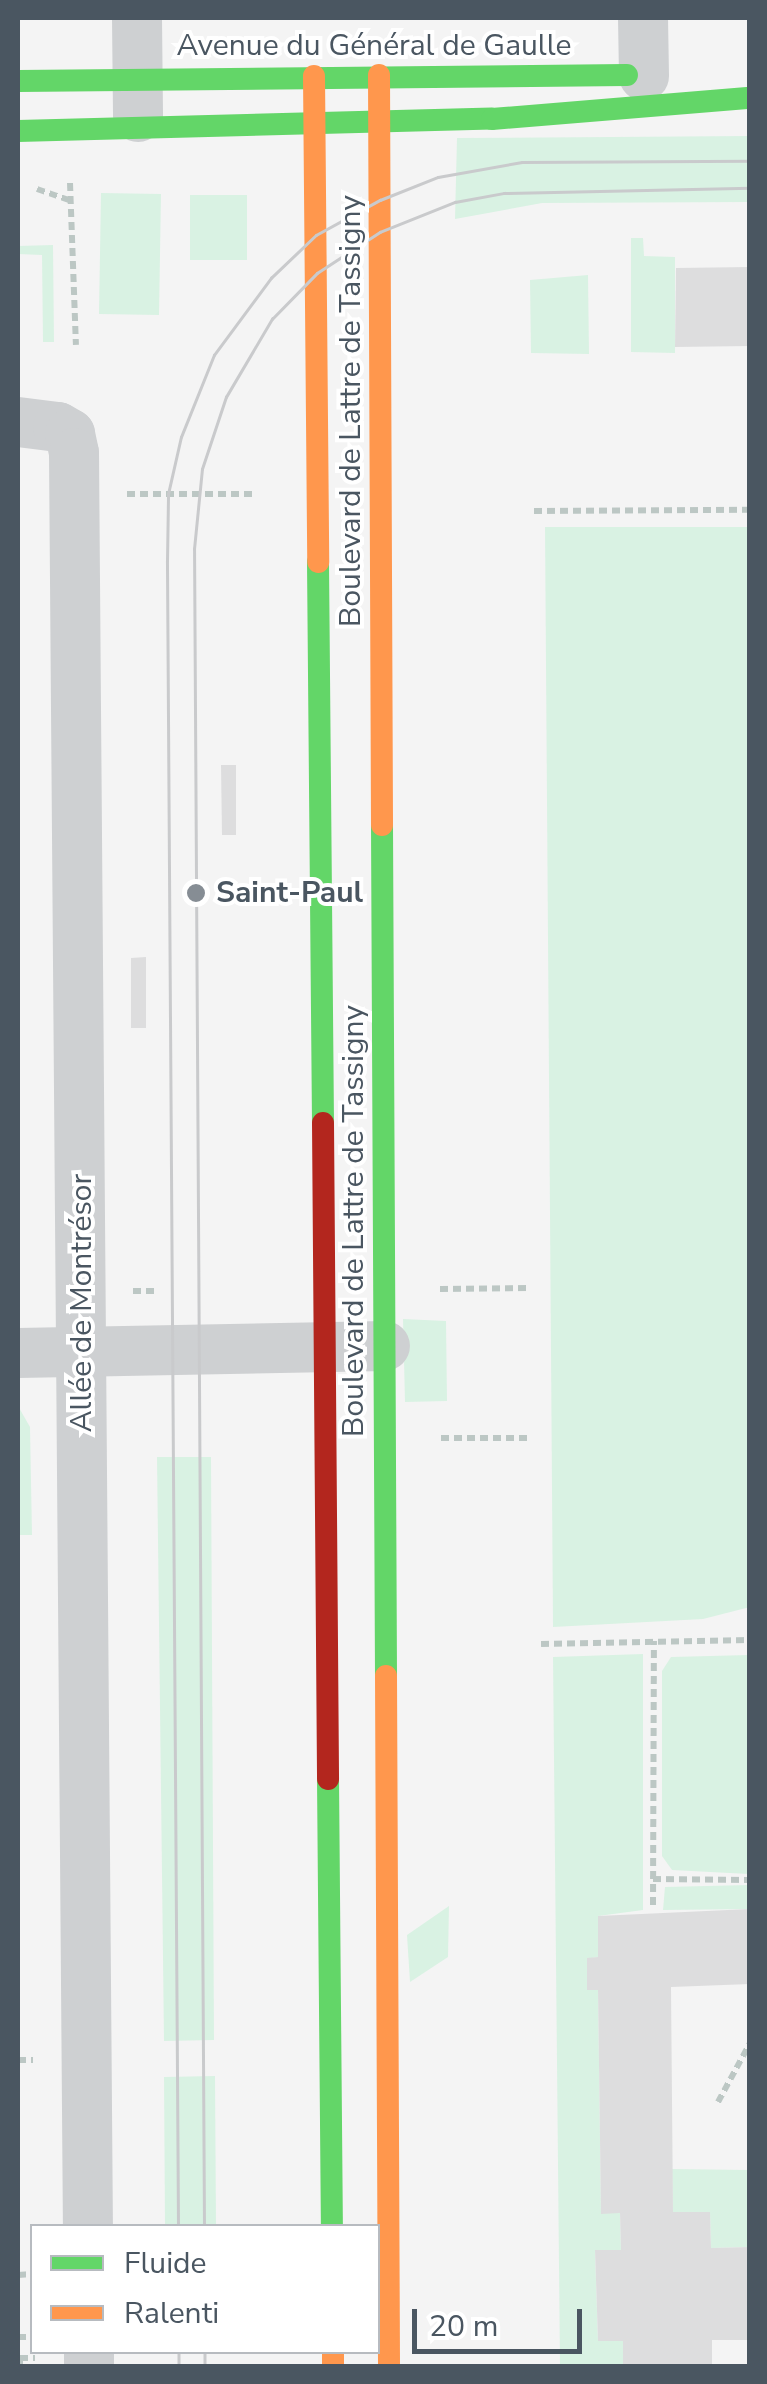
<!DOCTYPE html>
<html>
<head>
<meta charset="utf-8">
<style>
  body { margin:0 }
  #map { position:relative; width:767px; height:2384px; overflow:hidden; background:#f4f4f4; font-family:"Nunito Sans",sans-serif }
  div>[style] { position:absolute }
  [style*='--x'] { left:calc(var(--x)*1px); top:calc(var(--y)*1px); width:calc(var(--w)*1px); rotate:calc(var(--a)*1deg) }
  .green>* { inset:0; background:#d9f2e3 }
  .building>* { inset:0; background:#ddddde }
  .path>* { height:6px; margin-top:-3px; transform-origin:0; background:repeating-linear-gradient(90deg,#bcc7c4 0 8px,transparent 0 13px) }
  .street>* { height:50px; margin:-25px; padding:0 25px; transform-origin:25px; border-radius:25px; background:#ced0d2 }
  .fast>* { height:22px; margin:-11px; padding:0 11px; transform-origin:11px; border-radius:11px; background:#63d668 }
  .slow>* { height:22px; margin:-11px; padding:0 11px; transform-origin:11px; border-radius:11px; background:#ff974d }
  .jam>* { height:22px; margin:-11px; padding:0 11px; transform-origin:11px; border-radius:11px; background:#b3261e }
  .tram>* { height:2.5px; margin:-1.25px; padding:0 1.25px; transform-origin:1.25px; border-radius:1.25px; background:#c9cacc }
  .dots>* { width:28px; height:28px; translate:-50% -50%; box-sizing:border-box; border:5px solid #fff; border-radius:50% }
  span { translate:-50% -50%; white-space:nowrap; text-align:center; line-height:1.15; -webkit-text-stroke:8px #fff; paint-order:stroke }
  .street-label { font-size:30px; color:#4a5661 }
  .poi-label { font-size:30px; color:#4a5661; font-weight:700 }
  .left { translate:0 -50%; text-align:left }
  .frame { position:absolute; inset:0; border:20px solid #4a5661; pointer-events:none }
  .legend { position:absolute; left:30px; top:2224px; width:350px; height:130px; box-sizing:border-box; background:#fff; border:2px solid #b7bbc0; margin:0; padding:12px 18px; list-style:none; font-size:30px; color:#4a5661 }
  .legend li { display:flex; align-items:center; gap:20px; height:50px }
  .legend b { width:50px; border:2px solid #b7bbc0 }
  .scale { position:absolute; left:412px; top:2309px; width:170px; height:45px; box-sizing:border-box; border:5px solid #4a5661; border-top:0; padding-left:12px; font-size:30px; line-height:35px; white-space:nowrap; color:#4a5661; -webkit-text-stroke:8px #fff; paint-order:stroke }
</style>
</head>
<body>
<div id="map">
  <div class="green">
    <div style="clip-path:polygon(749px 136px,749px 202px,542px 203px,455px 219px,457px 138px)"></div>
    <div style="clip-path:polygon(101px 193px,161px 194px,159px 315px,99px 314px)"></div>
    <div style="clip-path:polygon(190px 195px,247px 195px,247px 260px,190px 260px)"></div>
    <div style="clip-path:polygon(631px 238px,643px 238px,644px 256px,675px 257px,675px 353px,631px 352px)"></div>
    <div style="clip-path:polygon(53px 245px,54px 342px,43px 342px,42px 255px,18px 254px,18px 246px)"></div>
    <div style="clip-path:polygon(588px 275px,589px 354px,531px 353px,530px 280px)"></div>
    <div style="clip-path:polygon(545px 527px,749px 527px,750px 1607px,703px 1619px,553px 1627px)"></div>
    <div style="clip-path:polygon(403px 1319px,446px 1321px,447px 1401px,405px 1402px)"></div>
    <div style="clip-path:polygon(18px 1406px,30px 1427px,32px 1535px,18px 1535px)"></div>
    <div style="clip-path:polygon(157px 1457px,211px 1457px,214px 2040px,164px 2041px)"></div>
    <div style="clip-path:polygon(643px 1654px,643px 1910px,598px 1916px,598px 1957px,587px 1959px,587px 1990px,598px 1990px,601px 2213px,620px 2213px,621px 2250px,595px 2251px,598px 2341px,623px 2341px,623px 2366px,560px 2366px,553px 1657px)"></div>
    <div style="clip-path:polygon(749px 1655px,749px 1874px,672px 1870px,662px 1856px,662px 1671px,671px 1657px)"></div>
    <div style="clip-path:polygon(749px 1885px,749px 1909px,663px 1910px,665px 1887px)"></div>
    <div style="clip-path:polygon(449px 1906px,448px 1957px,410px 1982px,407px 1935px)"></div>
    <div style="clip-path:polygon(215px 2076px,216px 2226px,165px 2226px,164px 2077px)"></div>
    <div style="clip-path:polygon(672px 2169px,749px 2170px,749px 2247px,711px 2248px,710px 2212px,673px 2212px)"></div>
  </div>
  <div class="building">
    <div style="clip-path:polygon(750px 267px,750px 346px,675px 347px,676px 268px)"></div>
    <div style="clip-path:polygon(221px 765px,236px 765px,236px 835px,222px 835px)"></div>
    <div style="clip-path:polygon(146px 957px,146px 1028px,131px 1028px,131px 958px)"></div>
    <div style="clip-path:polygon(750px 1909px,750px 1984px,671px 1987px,673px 2212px,710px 2212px,711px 2248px,750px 2247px,750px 2340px,712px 2340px,712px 2366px,623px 2366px,623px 2341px,598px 2341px,595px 2250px,621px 2250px,620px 2213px,601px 2214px,598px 1990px,587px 1990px,587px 1958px,598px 1957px,598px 1916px)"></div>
  </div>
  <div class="path">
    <div style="--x:70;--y:183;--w:162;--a:87.9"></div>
    <div style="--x:37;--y:189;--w:36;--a:19"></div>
    <div style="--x:127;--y:494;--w:125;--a:0"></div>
    <div style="--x:534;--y:511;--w:216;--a:-0.3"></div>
    <div style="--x:440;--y:1289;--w:88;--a:-0.7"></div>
    <div style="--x:133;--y:1291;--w:23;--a:0"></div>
    <div style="--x:441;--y:1438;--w:88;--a:0"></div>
    <div style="--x:541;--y:1644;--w:209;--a:-1.1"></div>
    <div style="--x:653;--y:1879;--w:97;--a:0.6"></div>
    <div style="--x:653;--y:1905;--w:264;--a:-89.8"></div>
    <div style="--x:18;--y:2060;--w:15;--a:0"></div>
    <div style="--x:718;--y:2102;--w:67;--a:-61.5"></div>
    <div style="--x:18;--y:2275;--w:14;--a:-4"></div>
    <div style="--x:18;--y:2337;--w:14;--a:0"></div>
    <div style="--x:20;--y:2366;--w:8;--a:-90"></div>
    <div style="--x:20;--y:2358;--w:15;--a:0"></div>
  </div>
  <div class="street">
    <div style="--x:137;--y:18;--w:99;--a:89.4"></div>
    <div style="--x:643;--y:18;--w:58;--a:89"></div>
    <div style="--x:18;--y:422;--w:40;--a:7.1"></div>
    <div style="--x:58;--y:427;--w:14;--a:30"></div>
    <div style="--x:70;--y:434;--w:19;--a:78"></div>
    <div style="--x:74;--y:453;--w:1773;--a:89.55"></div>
    <div style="--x:18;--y:1353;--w:367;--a:-1.1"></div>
    <div style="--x:89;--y:2352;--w:14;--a:90"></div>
  </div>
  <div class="fast">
    <div style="--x:18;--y:81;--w:609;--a:-0.56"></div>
    <div style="--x:18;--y:131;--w:474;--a:-1.5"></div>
    <div style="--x:492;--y:119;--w:259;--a:-4.7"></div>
    <div style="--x:318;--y:562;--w:561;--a:89.49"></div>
    <div style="--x:382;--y:825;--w:851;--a:89.73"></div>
    <div style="--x:328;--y:1779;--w:447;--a:89.5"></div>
  </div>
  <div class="slow">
    <div style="--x:379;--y:75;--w:750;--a:89.77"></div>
    <div style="--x:314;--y:76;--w:486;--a:89.5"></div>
    <div style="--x:386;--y:1676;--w:690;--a:89.75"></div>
    <div style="--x:333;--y:2352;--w:14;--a:90"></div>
  </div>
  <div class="jam">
    <div style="--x:323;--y:1123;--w:656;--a:89.56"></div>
  </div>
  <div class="tram">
    <div style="--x:178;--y:2226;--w:1665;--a:-90.38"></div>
    <div style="--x:167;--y:561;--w:67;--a:-89.1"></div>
    <div style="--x:168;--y:494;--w:58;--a:-77.2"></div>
    <div style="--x:181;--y:437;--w:88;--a:-68.1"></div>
    <div style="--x:214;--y:355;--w:96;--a:-53.5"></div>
    <div style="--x:271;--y:278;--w:62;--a:-43.7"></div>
    <div style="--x:316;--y:235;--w:73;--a:-28.7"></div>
    <div style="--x:380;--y:200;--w:62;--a:-21.6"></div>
    <div style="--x:438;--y:177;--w:85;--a:-10.1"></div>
    <div style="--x:522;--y:162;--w:228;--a:-0.3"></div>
    <div style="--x:204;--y:2226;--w:1677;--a:-90.34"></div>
    <div style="--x:194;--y:549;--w:80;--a:-84.3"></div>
    <div style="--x:202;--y:469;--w:76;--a:-71.6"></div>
    <div style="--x:226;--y:397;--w:91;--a:-59.5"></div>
    <div style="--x:272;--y:319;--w:64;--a:-45.6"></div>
    <div style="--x:317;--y:273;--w:75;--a:-33.1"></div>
    <div style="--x:380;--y:232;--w:81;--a:-21.8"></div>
    <div style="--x:455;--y:202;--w:50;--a:-10.4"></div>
    <div style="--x:504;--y:193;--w:246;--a:-1.2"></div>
    <div style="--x:179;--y:2352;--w:14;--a:90"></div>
    <div style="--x:205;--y:2352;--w:14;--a:90"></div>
  </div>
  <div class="dots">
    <div style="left:196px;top:893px;background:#868d94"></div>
  </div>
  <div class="street-label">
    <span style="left:374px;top:46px">Avenue du Général de Gaulle</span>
    <span style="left:351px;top:411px;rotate:-90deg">Boulevard de Lattre de Tassigny</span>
    <span style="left:354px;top:1221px;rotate:-90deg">Boulevard de Lattre de Tassigny</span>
    <span style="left:82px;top:1303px;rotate:-90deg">Allée de Montrésor</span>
  </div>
  <div class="poi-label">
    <span class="left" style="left:216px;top:893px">Saint-Paul</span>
  </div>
  <div class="frame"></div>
  <ul class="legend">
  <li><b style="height:12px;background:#63d668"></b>Fluide</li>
  <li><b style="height:12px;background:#ff974d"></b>Ralenti</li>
  </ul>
  <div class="scale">20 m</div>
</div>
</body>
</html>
